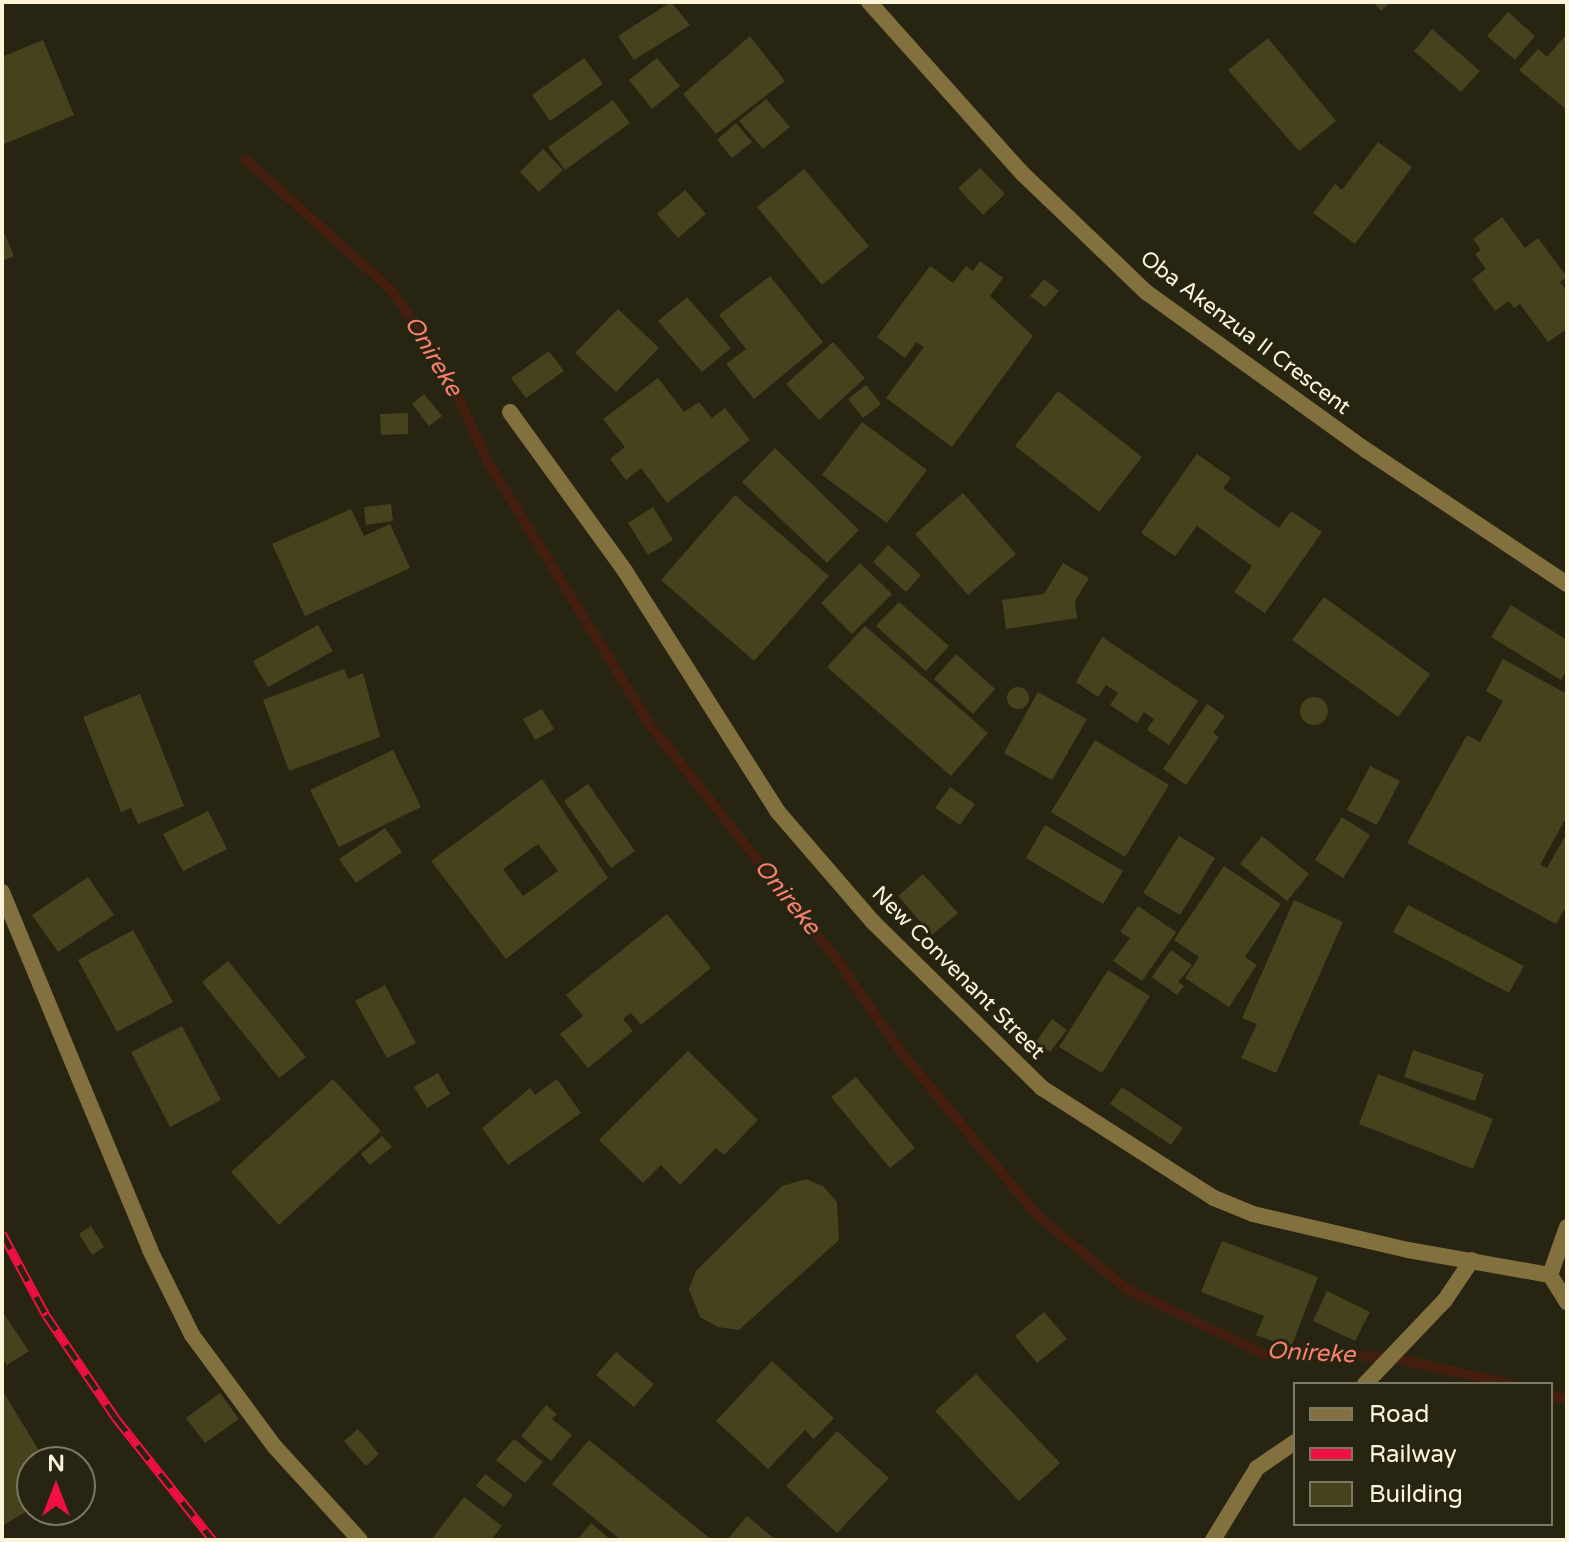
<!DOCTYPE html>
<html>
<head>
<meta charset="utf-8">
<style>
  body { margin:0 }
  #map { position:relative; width:1569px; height:1542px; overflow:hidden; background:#272411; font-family:"Varela Round",sans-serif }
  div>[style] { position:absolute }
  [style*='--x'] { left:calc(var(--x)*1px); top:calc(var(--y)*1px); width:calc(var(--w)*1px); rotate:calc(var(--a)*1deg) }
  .stream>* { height:10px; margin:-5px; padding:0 5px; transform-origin:5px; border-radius:5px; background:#441e0e }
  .building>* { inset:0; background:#47421e }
  .round { border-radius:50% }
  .street>* { height:16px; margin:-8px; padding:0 8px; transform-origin:8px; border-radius:8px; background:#83703f }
  .rail>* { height:9px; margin-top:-4.5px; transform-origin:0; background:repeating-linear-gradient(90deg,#272411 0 18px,#f21043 0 36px); box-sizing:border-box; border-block:2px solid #f21043 }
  span { translate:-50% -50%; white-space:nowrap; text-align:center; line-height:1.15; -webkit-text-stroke:6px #272411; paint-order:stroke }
  .street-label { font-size:22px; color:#fdf5d9 }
  .water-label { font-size:24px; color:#f7806d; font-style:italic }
  .frame { position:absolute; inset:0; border:4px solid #fdf5d9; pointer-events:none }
  .legend { position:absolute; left:1293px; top:1382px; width:260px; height:144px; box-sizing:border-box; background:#272411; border:2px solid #7d7861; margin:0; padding:10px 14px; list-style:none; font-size:24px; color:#fdf5d9 }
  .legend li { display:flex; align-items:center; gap:16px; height:40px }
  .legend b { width:40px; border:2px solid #7d7861 }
  .north { position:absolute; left:16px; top:1446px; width:80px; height:80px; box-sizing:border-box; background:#272411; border:2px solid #7d7861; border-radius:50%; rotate:0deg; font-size:22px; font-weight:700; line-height:32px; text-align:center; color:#fdf5d9 }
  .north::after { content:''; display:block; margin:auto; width:28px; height:36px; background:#f21043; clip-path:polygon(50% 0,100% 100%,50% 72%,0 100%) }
</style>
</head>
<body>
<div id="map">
  <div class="stream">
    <div style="--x:245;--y:159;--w:199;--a:41.9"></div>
    <div style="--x:393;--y:292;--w:95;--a:56.1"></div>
    <div style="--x:446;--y:371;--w:102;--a:65.2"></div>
    <div style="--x:489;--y:464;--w:308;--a:58.3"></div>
    <div style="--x:651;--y:726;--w:300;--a:51.5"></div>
    <div style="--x:838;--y:961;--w:111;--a:55.3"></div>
    <div style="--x:901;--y:1052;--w:212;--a:50.2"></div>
    <div style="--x:1037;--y:1215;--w:117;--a:39.4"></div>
    <div style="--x:1127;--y:1289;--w:152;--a:25.4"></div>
    <div style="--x:1264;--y:1354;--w:125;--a:1.4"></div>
    <div style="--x:1389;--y:1357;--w:124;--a:12.6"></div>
    <div style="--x:1551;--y:1395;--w:17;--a:17"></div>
  </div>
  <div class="building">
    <div style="clip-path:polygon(671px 2px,690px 25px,634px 60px,618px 36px)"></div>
    <div style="clip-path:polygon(1373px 2px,1391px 2px,1381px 11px)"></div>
    <div style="clip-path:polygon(1508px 12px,1535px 36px,1515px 60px,1487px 36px)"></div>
    <div style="clip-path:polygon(1432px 29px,1480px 71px,1461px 92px,1414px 51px)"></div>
    <div style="clip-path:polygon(750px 36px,785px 81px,716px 134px,683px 94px)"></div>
    <div style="clip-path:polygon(1565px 36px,1567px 38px,1567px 110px,1519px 70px,1538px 49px,1547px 57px)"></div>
    <div style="clip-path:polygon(1268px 38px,1336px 121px,1299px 151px,1228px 70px)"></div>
    <div style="clip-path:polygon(43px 40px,74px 115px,2px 145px,2px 57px)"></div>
    <div style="clip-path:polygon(584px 58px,603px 84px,550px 121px,532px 95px)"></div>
    <div style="clip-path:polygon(657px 58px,680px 86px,652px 109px,629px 80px)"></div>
    <div style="clip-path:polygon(766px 99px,790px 127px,763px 149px,739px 121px)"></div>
    <div style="clip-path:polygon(613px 100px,630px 123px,565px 170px,548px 147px)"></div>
    <div style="clip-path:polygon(736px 123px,752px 142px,732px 158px,717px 140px)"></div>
    <div style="clip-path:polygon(1378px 142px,1412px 167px,1355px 244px,1313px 213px,1335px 184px,1342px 190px)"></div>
    <div style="clip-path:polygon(543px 149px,563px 170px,539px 192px,520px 172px)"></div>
    <div style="clip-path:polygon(980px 168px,1005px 194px,983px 215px,958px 188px)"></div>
    <div style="clip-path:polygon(804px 169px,869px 246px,822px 285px,757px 207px)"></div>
    <div style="clip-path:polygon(685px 190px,706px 214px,678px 238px,657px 214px)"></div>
    <div style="clip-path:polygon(1502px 217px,1525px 248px,1538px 238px,1567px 277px,1560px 282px,1567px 291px,1567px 329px,1548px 342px,1520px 304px,1514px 308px,1509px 301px,1495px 311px,1472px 279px,1486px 269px,1475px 254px,1481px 250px,1473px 239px)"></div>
    <div style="clip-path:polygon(2px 228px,14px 256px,2px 261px)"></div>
    <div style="clip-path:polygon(980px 261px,1003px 278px,990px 296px,1033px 336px,952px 447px,886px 398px,924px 347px,916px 342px,905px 358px,877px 337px,930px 266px,953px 283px,966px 266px,973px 271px)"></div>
    <div style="clip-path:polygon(770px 276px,823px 342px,754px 399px,726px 364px,746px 349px,719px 315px)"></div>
    <div style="clip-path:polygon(1044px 279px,1059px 291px,1045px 307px,1030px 296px)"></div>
    <div style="clip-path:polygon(687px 297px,731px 348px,702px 372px,658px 321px)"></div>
    <div style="clip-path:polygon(618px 309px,659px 348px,616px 392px,575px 353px)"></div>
    <div style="clip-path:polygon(833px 342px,865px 378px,819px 420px,786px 384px)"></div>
    <div style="clip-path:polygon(549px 351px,564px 371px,526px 398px,511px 378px)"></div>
    <div style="clip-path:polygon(658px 378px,684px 412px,699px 402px,712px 418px,725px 408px,750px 440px,667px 503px,641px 468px,626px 480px,610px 459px,625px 447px,603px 419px)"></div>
    <div style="clip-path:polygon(866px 385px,881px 404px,863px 418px,848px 399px)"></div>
    <div style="clip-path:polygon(1058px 391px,1142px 457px,1099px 512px,1015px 446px)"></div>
    <div style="clip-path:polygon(424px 394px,442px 416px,429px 426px,412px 404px)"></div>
    <div style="clip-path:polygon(408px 413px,408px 434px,381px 435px,380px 414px)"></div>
    <div style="clip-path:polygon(862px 422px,927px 470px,887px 523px,822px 475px)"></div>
    <div style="clip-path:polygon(775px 448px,859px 530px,827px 563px,742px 482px)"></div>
    <div style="clip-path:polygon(1197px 454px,1231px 478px,1223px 488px,1279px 528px,1291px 511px,1322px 532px,1265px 613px,1234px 592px,1252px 566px,1197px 526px,1175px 556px,1141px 533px)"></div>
    <div style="clip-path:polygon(963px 493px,1016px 554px,968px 595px,915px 534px)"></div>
    <div style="clip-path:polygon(735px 495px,829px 576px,754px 661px,661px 580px)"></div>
    <div style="clip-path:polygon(391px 504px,393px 521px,366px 525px,364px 507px)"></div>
    <div style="clip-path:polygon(653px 507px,673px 540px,648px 555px,628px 523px)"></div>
    <div style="clip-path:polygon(351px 509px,364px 536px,390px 524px,410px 568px,305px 616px,272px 544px)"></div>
    <div style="clip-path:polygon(888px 545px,921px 575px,906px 592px,873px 562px)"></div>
    <div style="clip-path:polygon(860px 563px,892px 594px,852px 634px,821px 603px)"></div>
    <div style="clip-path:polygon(1063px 563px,1089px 578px,1075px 601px,1077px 618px,1006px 629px,1002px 600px,1044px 594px)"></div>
    <div style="clip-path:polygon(1324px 597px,1430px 674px,1398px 717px,1292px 640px)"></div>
    <div style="clip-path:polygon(899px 602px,949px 646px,926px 671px,876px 626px)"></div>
    <div style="clip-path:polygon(1511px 605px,1567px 640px,1567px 670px,1561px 680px,1491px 637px)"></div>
    <div style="clip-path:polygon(318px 625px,333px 651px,268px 687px,253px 661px)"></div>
    <div style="clip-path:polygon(865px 626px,988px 733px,951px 776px,827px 667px)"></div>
    <div style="clip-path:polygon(1102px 637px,1198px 701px,1169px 745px,1147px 730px,1154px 719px,1144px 712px,1137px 723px,1110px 705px,1118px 693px,1106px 685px,1098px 697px,1076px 682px)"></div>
    <div style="clip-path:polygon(956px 654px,995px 689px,973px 714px,934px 679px)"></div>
    <div style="clip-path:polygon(1503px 659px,1567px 694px,1567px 816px,1540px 865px,1547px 868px,1567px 833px,1567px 905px,1556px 924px,1407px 843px,1467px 735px,1480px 742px,1503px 701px,1486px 691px)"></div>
    <div style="clip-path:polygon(344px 669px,348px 679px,363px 673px,380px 737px,289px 771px,263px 700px)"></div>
    <div class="round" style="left:1007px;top:687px;width:22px;height:22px"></div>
    <div style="clip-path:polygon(1038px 692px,1087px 719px,1052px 780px,1004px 753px)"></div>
    <div style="clip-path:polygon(140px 694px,184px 806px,138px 824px,131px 808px,121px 812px,83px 717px)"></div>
    <div class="round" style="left:1300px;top:697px;width:28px;height:28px"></div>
    <div style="clip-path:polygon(1207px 704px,1225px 716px,1213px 733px,1219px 737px,1186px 785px,1163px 769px)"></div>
    <div style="clip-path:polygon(542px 709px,554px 729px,535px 740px,523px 719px)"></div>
    <div style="clip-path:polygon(1095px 740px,1169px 785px,1125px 857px,1051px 812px)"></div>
    <div style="clip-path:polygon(393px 750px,421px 807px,339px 847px,310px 790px)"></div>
    <div style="clip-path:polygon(1370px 766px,1400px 781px,1377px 825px,1347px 810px)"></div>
    <div style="clip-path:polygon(evenodd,542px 779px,608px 878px,506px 959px,431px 861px,542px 779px,538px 844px,558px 871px,523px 896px,503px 869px,538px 844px)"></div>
    <div style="clip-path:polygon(588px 784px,635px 851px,611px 868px,564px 801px)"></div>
    <div style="clip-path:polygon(950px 787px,975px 804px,960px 825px,935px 808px)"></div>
    <div style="clip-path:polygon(208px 811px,227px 849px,183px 871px,163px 834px)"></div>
    <div style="clip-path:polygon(1342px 817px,1370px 835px,1343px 878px,1315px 860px)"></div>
    <div style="clip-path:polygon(1045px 825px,1123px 871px,1103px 904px,1026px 858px)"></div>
    <div style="clip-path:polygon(385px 828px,402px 852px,356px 883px,339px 859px)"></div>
    <div style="clip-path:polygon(1179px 836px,1215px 858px,1180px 915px,1143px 893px)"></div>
    <div style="clip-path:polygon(1262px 836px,1309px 874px,1287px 901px,1240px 864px)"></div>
    <div style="clip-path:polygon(1224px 866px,1281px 904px,1245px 957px,1257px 965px,1229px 1007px,1185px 978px,1199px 957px,1174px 940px)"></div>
    <div style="clip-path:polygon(923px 874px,958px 913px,932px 935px,898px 896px)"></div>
    <div style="clip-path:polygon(88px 877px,114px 915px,58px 952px,32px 915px)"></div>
    <div style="clip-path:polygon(1294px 900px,1343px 922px,1276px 1073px,1241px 1058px,1257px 1024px,1242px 1018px)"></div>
    <div style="clip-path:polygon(1408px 905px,1524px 966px,1509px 993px,1393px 932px)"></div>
    <div style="clip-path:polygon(1138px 906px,1176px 932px,1142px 981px,1113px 961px,1130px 938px,1120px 932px)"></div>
    <div style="clip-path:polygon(667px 914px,711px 968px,641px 1025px,631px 1013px,623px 1019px,633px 1031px,588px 1068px,560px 1034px,583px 1016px,566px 995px)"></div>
    <div style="clip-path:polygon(133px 930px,173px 1002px,117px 1032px,78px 960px)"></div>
    <div style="clip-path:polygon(1171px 950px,1192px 965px,1178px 982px,1184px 986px,1177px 995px,1152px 977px)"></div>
    <div style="clip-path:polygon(228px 961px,306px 1057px,279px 1078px,202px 982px)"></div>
    <div style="clip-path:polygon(1108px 970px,1150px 996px,1102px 1073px,1059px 1047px)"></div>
    <div style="clip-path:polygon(385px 985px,416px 1043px,387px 1058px,355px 1001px)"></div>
    <div style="clip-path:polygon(1052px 1019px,1067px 1030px,1050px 1052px,1036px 1042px)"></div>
    <div style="clip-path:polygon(182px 1026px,221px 1100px,170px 1127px,131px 1052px)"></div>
    <div style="clip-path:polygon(1413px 1050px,1484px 1074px,1475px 1101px,1404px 1077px)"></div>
    <div style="clip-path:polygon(688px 1051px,758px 1120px,724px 1155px,716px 1148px,680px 1185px,661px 1165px,643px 1183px,599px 1140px)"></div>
    <div style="clip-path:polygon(438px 1073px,450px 1094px,427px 1108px,414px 1087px)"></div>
    <div style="clip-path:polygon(1378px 1074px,1493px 1119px,1473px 1169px,1359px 1124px)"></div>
    <div style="clip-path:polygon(856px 1077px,915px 1148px,890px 1168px,831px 1097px)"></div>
    <div style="clip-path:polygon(333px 1079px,381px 1131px,279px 1225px,231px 1172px)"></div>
    <div style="clip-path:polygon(557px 1079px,581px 1113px,508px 1165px,482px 1128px,530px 1088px,535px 1095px)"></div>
    <div style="clip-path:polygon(1122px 1087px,1183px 1128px,1171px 1145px,1110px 1104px)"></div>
    <div style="clip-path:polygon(382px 1136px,392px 1147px,370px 1165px,361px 1154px)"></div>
    <div style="clip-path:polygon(806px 1179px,823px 1186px,837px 1202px,839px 1240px,739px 1330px,718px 1327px,700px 1317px,689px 1289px,696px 1271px,782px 1186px)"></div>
    <div style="clip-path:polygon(91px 1226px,104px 1247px,92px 1255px,79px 1234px)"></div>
    <div style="clip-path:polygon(1222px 1241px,1318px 1277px,1291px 1348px,1256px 1335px,1264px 1316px,1201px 1292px)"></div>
    <div style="clip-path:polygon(1327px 1291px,1370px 1312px,1355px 1341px,1313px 1321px)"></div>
    <div style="clip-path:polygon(2px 1311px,29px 1351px,7px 1365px,2px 1358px)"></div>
    <div style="clip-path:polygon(1044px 1312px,1067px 1339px,1037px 1363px,1015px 1336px)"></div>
    <div style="clip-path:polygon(616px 1352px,654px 1384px,634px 1407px,596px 1375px)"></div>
    <div style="clip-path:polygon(772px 1361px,834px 1418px,814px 1439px,805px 1430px,768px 1469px,716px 1421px)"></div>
    <div style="clip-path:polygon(976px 1374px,1060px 1463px,1019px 1501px,935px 1411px)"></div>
    <div style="clip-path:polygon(2px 1390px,46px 1462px,32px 1462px,32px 1508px,2px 1526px)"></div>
    <div style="clip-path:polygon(220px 1393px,239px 1419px,205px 1443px,186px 1418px)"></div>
    <div style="clip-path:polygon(546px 1405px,557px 1414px,552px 1419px,572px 1435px,551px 1461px,521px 1436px)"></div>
    <div style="clip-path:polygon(358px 1429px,379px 1454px,366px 1466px,344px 1441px)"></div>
    <div style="clip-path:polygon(837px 1431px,889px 1478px,837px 1533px,786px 1486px)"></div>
    <div style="clip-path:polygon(514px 1439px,543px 1462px,525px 1483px,496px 1460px)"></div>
    <div style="clip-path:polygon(589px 1440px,712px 1540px,621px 1540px,552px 1484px)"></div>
    <div style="clip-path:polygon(485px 1474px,513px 1495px,504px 1507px,476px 1486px)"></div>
    <div style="clip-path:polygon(464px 1497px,502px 1526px,491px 1540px,431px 1540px)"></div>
    <div style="clip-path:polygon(747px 1516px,776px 1540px,727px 1540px)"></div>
    <div style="clip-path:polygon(591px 1523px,611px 1540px,577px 1540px)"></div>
  </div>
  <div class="street">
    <div style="--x:869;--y:2;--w:231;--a:48.2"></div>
    <div style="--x:1023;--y:174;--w:170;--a:43.8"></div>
    <div style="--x:1146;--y:292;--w:271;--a:35.7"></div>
    <div style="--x:1366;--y:450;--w:242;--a:33.7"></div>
    <div style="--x:510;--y:412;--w:196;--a:54.1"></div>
    <div style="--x:625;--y:571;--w:285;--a:57.6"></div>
    <div style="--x:778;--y:812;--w:144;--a:49.2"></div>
    <div style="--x:872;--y:921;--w:238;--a:44.5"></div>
    <div style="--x:1042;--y:1088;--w:204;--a:32.6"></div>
    <div style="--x:1214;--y:1198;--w:42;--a:22.3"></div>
    <div style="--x:1253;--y:1214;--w:159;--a:13.1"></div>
    <div style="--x:1408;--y:1250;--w:144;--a:10"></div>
    <div style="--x:1550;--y:1275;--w:32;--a:58"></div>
    <div style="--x:2;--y:892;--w:387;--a:67.5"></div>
    <div style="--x:150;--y:1250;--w:95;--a:63.7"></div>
    <div style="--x:192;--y:1335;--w:139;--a:53.5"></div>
    <div style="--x:275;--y:1447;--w:126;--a:47.6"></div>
    <div style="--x:1550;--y:1275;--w:51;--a:-70.5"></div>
    <div style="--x:1365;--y:1384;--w:116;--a:-46.4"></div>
    <div style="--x:1445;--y:1300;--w:48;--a:-56"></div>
    <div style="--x:1213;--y:1540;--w:84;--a:-58.6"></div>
    <div style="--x:1257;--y:1468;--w:46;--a:-34.4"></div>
  </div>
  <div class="rail">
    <div style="--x:2;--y:1233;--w:93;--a:61.8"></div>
    <div style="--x:46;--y:1315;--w:123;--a:55.9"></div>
    <div style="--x:115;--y:1417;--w:157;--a:51.5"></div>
  </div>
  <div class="street-label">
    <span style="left:1245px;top:333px;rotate:37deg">Oba Akenzua II Crescent</span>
    <span style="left:958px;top:973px;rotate:45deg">New Convenant Street</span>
  </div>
  <div class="water-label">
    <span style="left:433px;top:356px;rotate:59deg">Onireke</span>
    <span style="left:787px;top:897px;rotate:51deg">Onireke</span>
    <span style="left:1311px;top:1353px;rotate:3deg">Onireke</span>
  </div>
  <div class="frame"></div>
  <ul class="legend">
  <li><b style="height:10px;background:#83703f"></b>Road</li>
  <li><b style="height:10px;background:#f21043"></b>Railway</li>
  <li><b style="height:22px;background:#47421e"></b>Building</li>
  </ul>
  <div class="north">N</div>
</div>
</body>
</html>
